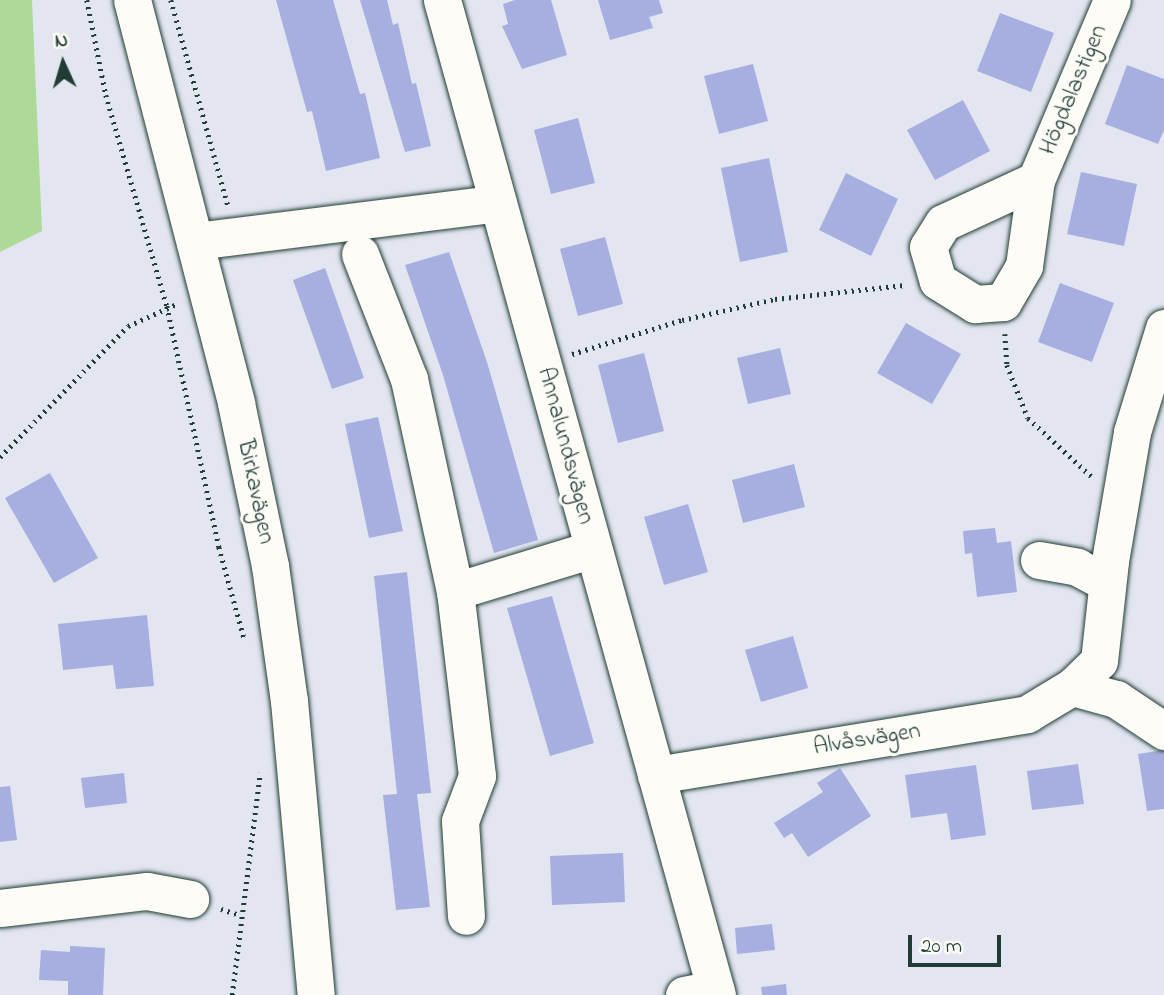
<!DOCTYPE html>
<html>
<head>
<meta charset="utf-8">
<style>
  body { margin:0 }
  #map { position:relative; width:1164px; height:995px; overflow:hidden; background:#e3e5f0; font-family:"Indie Flower",sans-serif }
  div>[style] { position:absolute }
  [style*='--x'] { left:calc(var(--x)*1px); top:calc(var(--y)*1px); width:calc(var(--w)*1px); rotate:calc(var(--a)*1deg) }
  .green>* { inset:0; background:#adda98 }
  .building>* { inset:0; background:#a6afdf }
  .path>* { height:4.5px; margin-top:-2.25px; transform-origin:0; background:repeating-linear-gradient(90deg,#1f3d34 0 2px,transparent 0 7px) }
  .roads { filter:drop-shadow(0 0 2px #1f3d34) drop-shadow(0 0 2px #1f3d34) }
  .minor>* { height:37px; margin:-18.5px; padding:0 18.5px; transform-origin:18.5px; border-radius:18.5px; background:#fdfcf7 }
  span { translate:-50% -50%; white-space:nowrap; text-align:center; line-height:1.15; -webkit-text-stroke:6px #fdfcf7; paint-order:stroke }
  .street-label { font-size:24px; color:#1f3d34 }
  .north { position:absolute; left:28px; top:28px; width:70px; height:70px; -webkit-text-stroke:5px #fdfcf7; paint-order:stroke; rotate:356deg; font-size:19px; font-weight:700; line-height:28px; text-align:center; color:#1f3d34 }
  .north::after { content:''; display:block; margin:auto; width:24px; height:32px; background:#1f3d34; clip-path:polygon(50% 0,100% 100%,50% 72%,0 100%) }
  .scale { position:absolute; left:908px; top:935px; width:93px; height:32px; box-sizing:border-box; border:4px solid #1f3d34; border-top:0; padding-left:9px; font-size:21px; line-height:24px; white-space:nowrap; color:#1f3d34; -webkit-text-stroke:5px #fdfcf7; paint-order:stroke }
</style>
</head>
<body>
<div id="map">
  <div class="green">
    <div style="clip-path:polygon(0 0,32px 0,42px 231px,0 252px)"></div>
  </div>
  <div class="building">
    <div style="clip-path:polygon(276px 0,333px 0,360px 94px,365px 93px,380px 158px,326px 171px,312px 111px,307px 112px)"></div>
    <div style="clip-path:polygon(360px 0,387px 0,393px 25px,398px 23px,412px 84px,416px 83px,431px 146px,405px 152px)"></div>
    <div style="clip-path:polygon(515px 0,551px 0,567px 55px,522px 69px,502px 26px,508px 24px,503px 4px)"></div>
    <div style="clip-path:polygon(598px 0,659px 0,663px 13px,649px 17px,653px 28px,610px 40px)"></div>
    <div style="clip-path:polygon(1000px 13px,1054px 33px,1031px 92px,977px 71px)"></div>
    <div style="clip-path:polygon(753px 64px,768px 121px,719px 134px,704px 76px)"></div>
    <div style="clip-path:polygon(1127px 65px,1164px 79px,1164px 130px,1158px 144px,1105px 124px)"></div>
    <div style="clip-path:polygon(963px 100px,990px 151px,935px 180px,907px 130px)"></div>
    <div style="clip-path:polygon(578px 118px,595px 183px,551px 194px,534px 130px)"></div>
    <div style="clip-path:polygon(769px 158px,788px 252px,740px 262px,721px 168px)"></div>
    <div style="clip-path:polygon(1081px 172px,1137px 184px,1124px 246px,1067px 234px)"></div>
    <div style="clip-path:polygon(846px 173px,898px 199px,871px 256px,819px 230px)"></div>
    <div style="clip-path:polygon(605px 237px,623px 304px,578px 316px,560px 249px)"></div>
    <div style="clip-path:polygon(449px 252px,487px 362px,538px 540px,494px 553px,443px 375px,405px 265px)"></div>
    <div style="clip-path:polygon(325px 268px,364px 378px,332px 389px,293px 280px)"></div>
    <div style="clip-path:polygon(1060px 283px,1114px 303px,1092px 362px,1038px 342px)"></div>
    <div style="clip-path:polygon(906px 323px,961px 354px,932px 404px,877px 373px)"></div>
    <div style="clip-path:polygon(780px 348px,791px 394px,748px 404px,737px 358px)"></div>
    <div style="clip-path:polygon(644px 353px,664px 431px,618px 443px,598px 365px)"></div>
    <div style="clip-path:polygon(378px 417px,403px 531px,369px 538px,345px 424px)"></div>
    <div style="clip-path:polygon(794px 464px,805px 507px,743px 523px,732px 480px)"></div>
    <div style="clip-path:polygon(50px 473px,98px 558px,54px 583px,5px 498px)"></div>
    <div style="clip-path:polygon(688px 504px,708px 572px,664px 585px,644px 517px)"></div>
    <div style="clip-path:polygon(995px 528px,997px 543px,1011px 541px,1017px 592px,977px 597px,972px 553px,965px 554px,963px 531px)"></div>
    <div style="clip-path:polygon(407px 572px,431px 793px,417px 794px,430px 907px,396px 910px,383px 795px,397px 794px,374px 576px)"></div>
    <div style="clip-path:polygon(552px 596px,594px 743px,550px 756px,507px 608px)"></div>
    <div style="clip-path:polygon(147px 615px,154px 686px,116px 689px,113px 665px,63px 670px,58px 624px)"></div>
    <div style="clip-path:polygon(793px 636px,808px 688px,761px 702px,745px 650px)"></div>
    <div style="clip-path:polygon(1164px 750px,1164px 809px,1147px 811px,1138px 754px)"></div>
    <div style="clip-path:polygon(1078px 764px,1084px 804px,1032px 810px,1027px 771px)"></div>
    <div style="clip-path:polygon(976px 765px,986px 835px,951px 840px,947px 813px,911px 818px,905px 775px)"></div>
    <div style="clip-path:polygon(840px 768px,871px 816px,808px 857px,792px 833px,784px 838px,774px 823px,823px 792px,817px 783px)"></div>
    <div style="clip-path:polygon(124px 773px,127px 803px,85px 808px,81px 778px)"></div>
    <div style="clip-path:polygon(10px 786px,17px 840px,0 842px,0 787px)"></div>
    <div style="clip-path:polygon(623px 853px,625px 902px,552px 905px,550px 856px)"></div>
    <div style="clip-path:polygon(772px 924px,775px 950px,737px 954px,735px 928px)"></div>
    <div style="clip-path:polygon(70px 946px,105px 948px,103px 995px,68px 995px,68px 981px,39px 980px,41px 950px,70px 952px)"></div>
    <div style="clip-path:polygon(786px 984px,787px 995px,762px 995px,761px 987px)"></div>
  </div>
  <div class="path">
    <div style="--x:87;--y:0;--w:97;--a:78.7"></div>
    <div style="--x:106;--y:95;--w:220;--a:73.9"></div>
    <div style="--x:167;--y:306;--w:247;--a:77.8"></div>
    <div style="--x:219;--y:547;--w:94;--a:74.6"></div>
    <div style="--x:171;--y:0;--w:213;--a:74.5"></div>
    <div style="--x:1005;--y:334;--w:31;--a:86"></div>
    <div style="--x:1007;--y:365;--w:57;--a:68.4"></div>
    <div style="--x:1028;--y:418;--w:86;--a:42.6"></div>
    <div style="--x:572;--y:354;--w:115;--a:-17.2"></div>
    <div style="--x:682;--y:320;--w:95;--a:-12.7"></div>
    <div style="--x:775;--y:299;--w:131;--a:-6.1"></div>
    <div style="--x:0;--y:457;--w:183;--a:-45.7"></div>
    <div style="--x:128;--y:326;--w:54;--a:-24.2"></div>
    <div style="--x:221;--y:909;--w:20;--a:18"></div>
    <div style="--x:232;--y:995;--w:224;--a:-82.8"></div>
  </div>
  <div class="roads">
    <div class="minor">
      <div style="--x:132;--y:0;--w:416;--a:75.5"></div>
      <div style="--x:236;--y:403;--w:167;--a:78.2"></div>
      <div style="--x:270;--y:566;--w:136;--a:82"></div>
      <div style="--x:289;--y:701;--w:295;--a:84.8"></div>
      <div style="--x:442;--y:0;--w:1032;--a:74.55"></div>
      <div style="--x:1036;--y:180;--w:102;--a:155.2"></div>
      <div style="--x:943;--y:223;--w:28;--a:122"></div>
      <div style="--x:928;--y:247;--w:35;--a:74"></div>
      <div style="--x:938;--y:281;--w:44;--a:31.9"></div>
      <div style="--x:975;--y:304;--w:28;--a:-4"></div>
      <div style="--x:1003;--y:302;--w:42;--a:-59.7"></div>
      <div style="--x:1024;--y:266;--w:87;--a:-82.1"></div>
      <div style="--x:1036;--y:180;--w:195;--a:-67.1"></div>
      <div style="--x:195;--y:241;--w:305;--a:-7.1"></div>
      <div style="--x:360;--y:254;--w:134;--a:68.6"></div>
      <div style="--x:409;--y:379;--w:217;--a:77.8"></div>
      <div style="--x:455;--y:591;--w:186;--a:83.2"></div>
      <div style="--x:477;--y:776;--w:48;--a:110.7"></div>
      <div style="--x:460;--y:821;--w:95;--a:86.4"></div>
      <div style="--x:1039;--y:560;--w:39;--a:10"></div>
      <div style="--x:1077;--y:567;--w:34;--a:28"></div>
      <div style="--x:455;--y:591;--w:144;--a:-16.9"></div>
      <div style="--x:1072;--y:687;--w:46;--a:15.3"></div>
      <div style="--x:1116;--y:699;--w:58;--a:33.7"></div>
      <div style="--x:656;--y:775;--w:376;--a:-9.3"></div>
      <div style="--x:1027;--y:714;--w:52;--a:-31"></div>
      <div style="--x:1072;--y:687;--w:37;--a:-44"></div>
      <div style="--x:1099;--y:661;--w:101;--a:-83.7"></div>
      <div style="--x:1110;--y:561;--w:131;--a:-80.3"></div>
      <div style="--x:1132;--y:432;--w:109;--a:-72.9"></div>
      <div style="--x:0;--y:908;--w:148;--a:-6.6"></div>
      <div style="--x:147;--y:891;--w:44;--a:10.5"></div>
      <div style="--x:684;--y:995;--w:32;--a:-11"></div>
    </div>
  </div>
  <div class="street-label">
    <span style="left:1074px;top:90px;rotate:-67deg">Högdalastigen</span>
    <span style="left:565px;top:446px;rotate:75deg">Annalundsvägen</span>
    <span style="left:255px;top:492px;rotate:78deg">Birkavägen</span>
    <span style="left:867px;top:740px;rotate:-9deg">Alvåsvägen</span>
  </div>
  <div class="north">N</div>
  <div class="scale">20 m</div>
</div>
</body>
</html>
